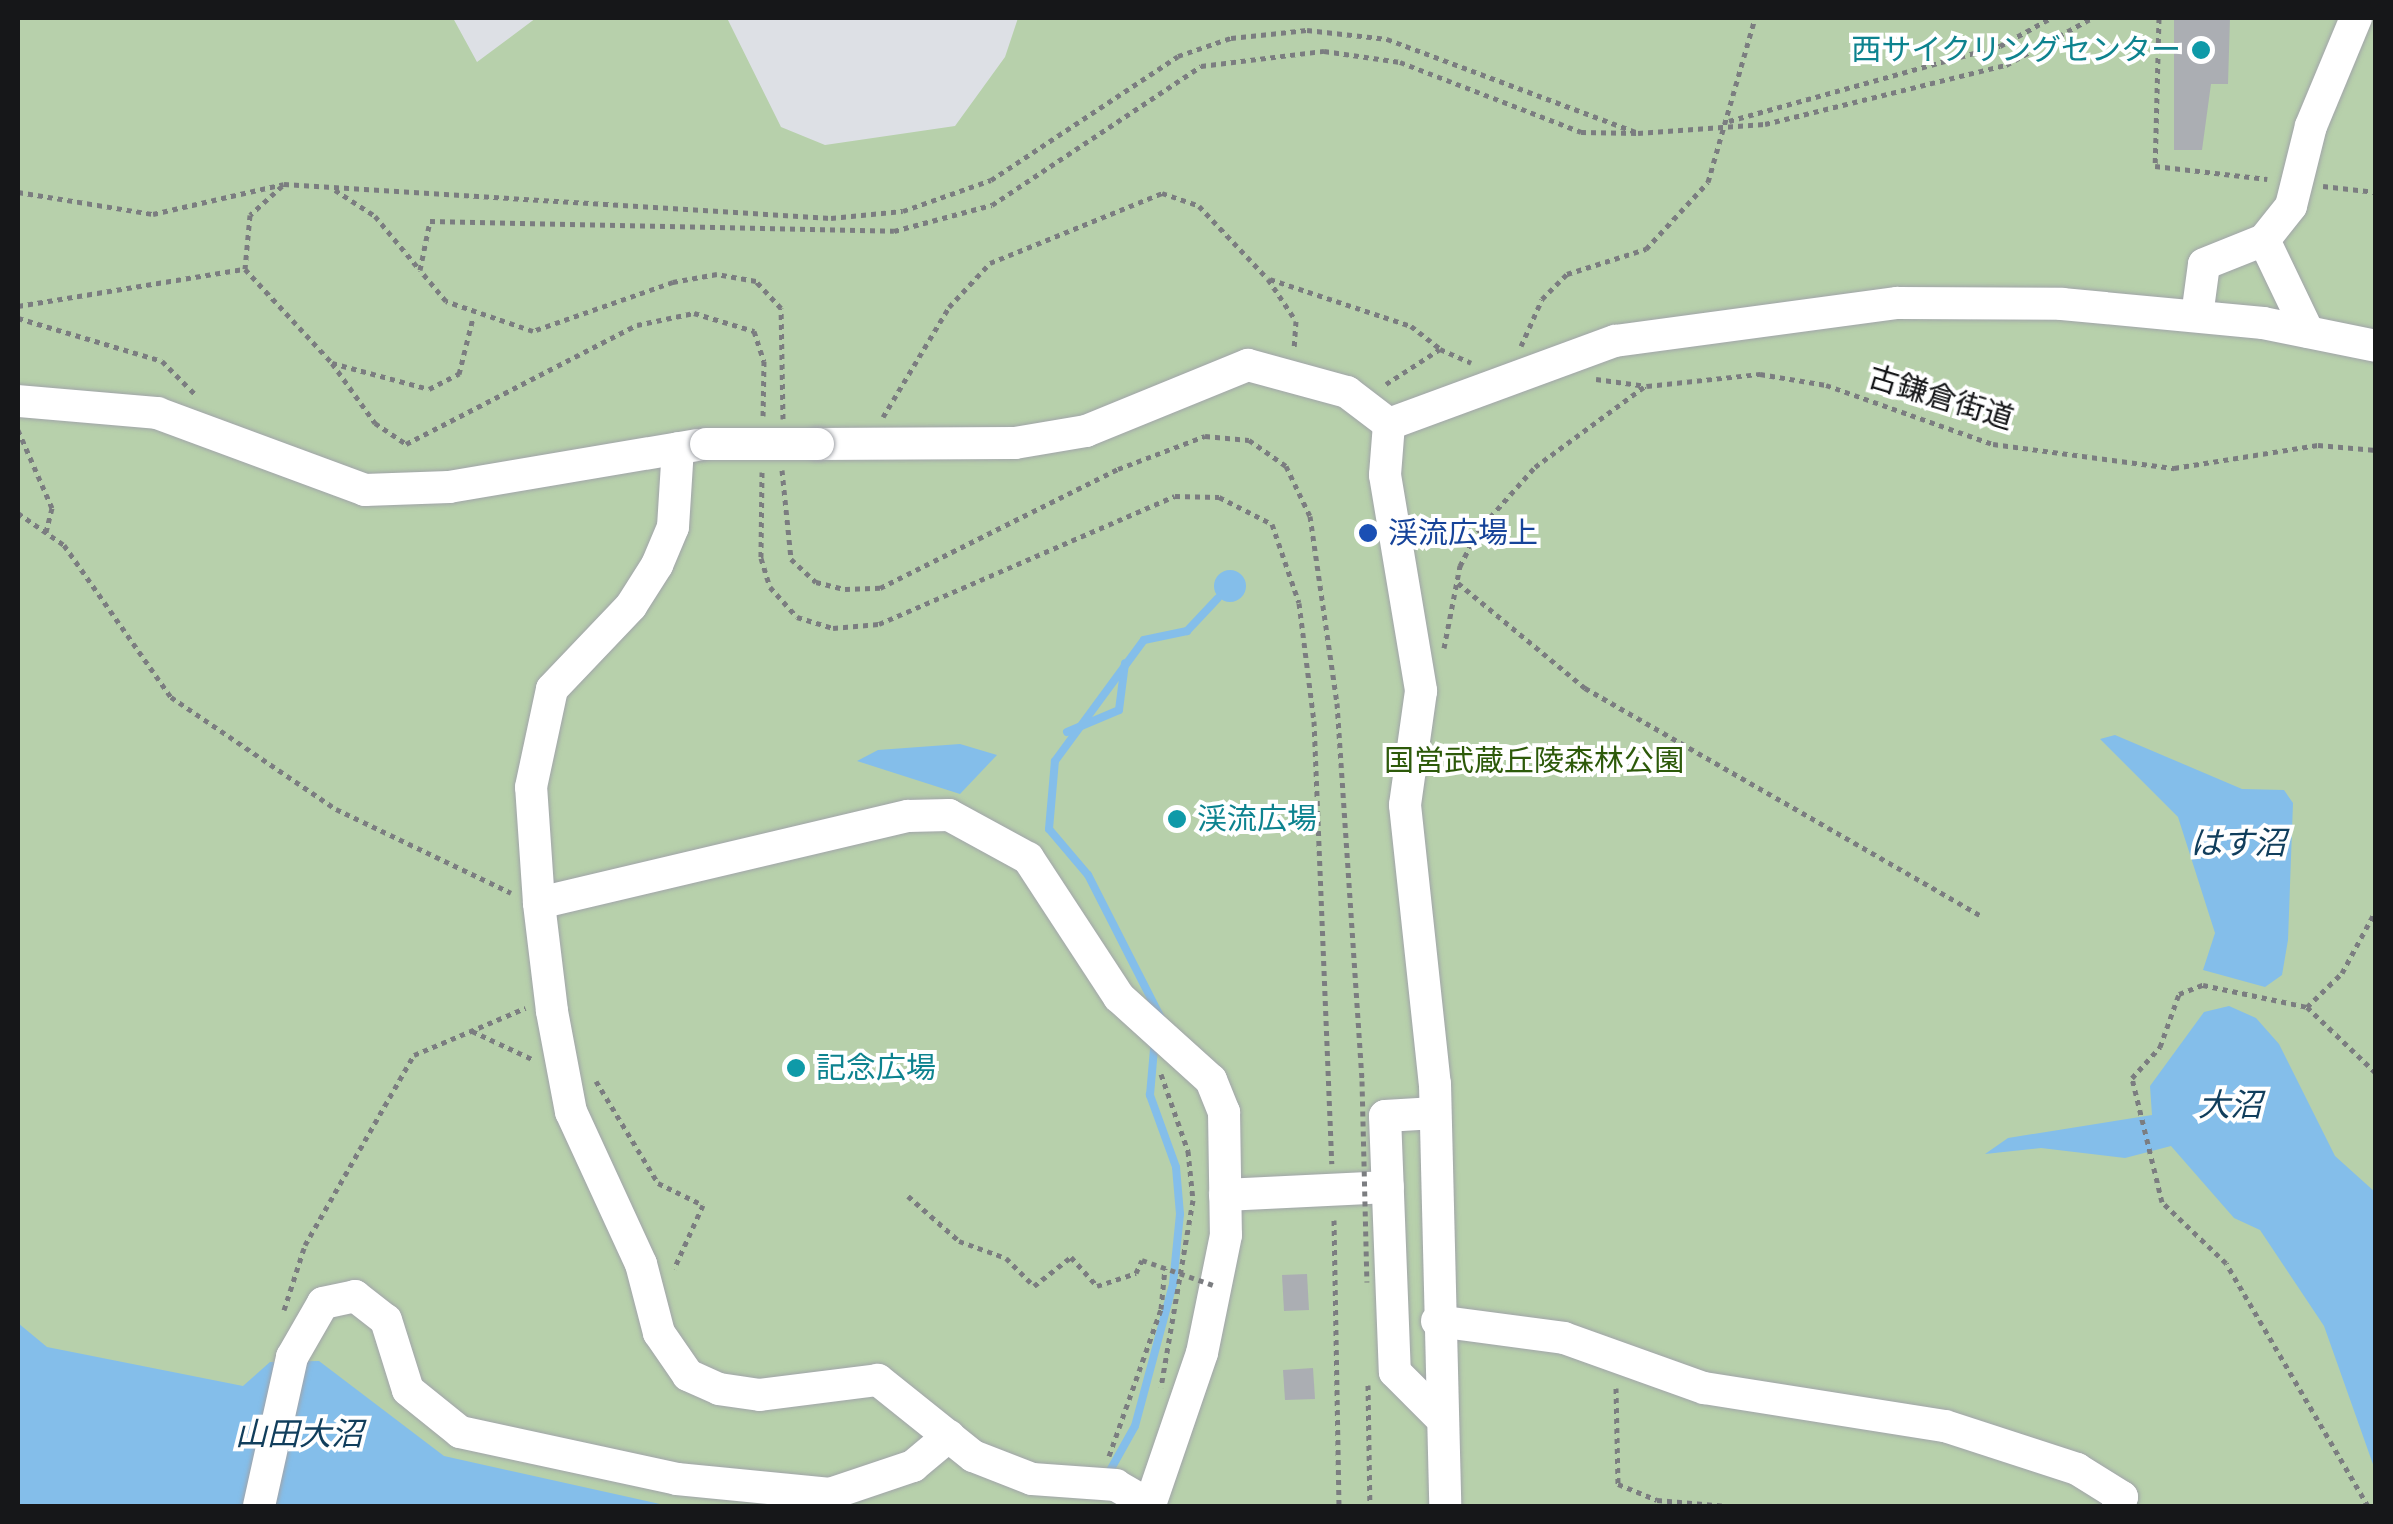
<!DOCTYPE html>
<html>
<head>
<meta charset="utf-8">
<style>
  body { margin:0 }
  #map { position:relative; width:2393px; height:1524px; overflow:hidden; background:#dde0e5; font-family:Jost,"Noto Sans JP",sans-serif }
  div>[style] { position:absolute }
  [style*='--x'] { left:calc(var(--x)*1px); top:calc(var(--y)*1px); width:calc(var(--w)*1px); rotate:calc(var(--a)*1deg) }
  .green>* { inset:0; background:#b7d0ab }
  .water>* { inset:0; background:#84beea }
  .round { border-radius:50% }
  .stream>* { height:8px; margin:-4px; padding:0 4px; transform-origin:4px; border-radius:4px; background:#84beea }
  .building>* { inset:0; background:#abaeb3 }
  .path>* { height:5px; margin-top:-2.5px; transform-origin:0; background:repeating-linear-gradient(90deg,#7b7d80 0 5px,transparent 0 10px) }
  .roads { filter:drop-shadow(0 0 2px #a1a4a9) drop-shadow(0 0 2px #a1a4a9) }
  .street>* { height:32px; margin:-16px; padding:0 16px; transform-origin:16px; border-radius:16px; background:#fff }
  .path-bridge>* { height:5px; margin-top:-2.5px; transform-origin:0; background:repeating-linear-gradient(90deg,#7b7d80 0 5px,transparent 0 10px) }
  .bridges { filter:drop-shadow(0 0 2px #a1a4a9) drop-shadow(0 0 2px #a1a4a9) }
  .street-bridge>* { height:32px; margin:-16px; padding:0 16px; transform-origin:16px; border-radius:16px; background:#fff }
  .dots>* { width:28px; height:28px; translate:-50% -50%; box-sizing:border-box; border:5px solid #fff; border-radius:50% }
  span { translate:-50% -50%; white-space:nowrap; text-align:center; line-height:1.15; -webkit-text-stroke:8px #fff; paint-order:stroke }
  .culture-label { font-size:30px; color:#0d838f }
  .right { translate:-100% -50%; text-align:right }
  .left { translate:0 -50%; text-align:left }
  .street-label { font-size:30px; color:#161719 }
  .transit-label { font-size:30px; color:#164399 }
  .park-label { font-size:30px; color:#2d5a0a }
  .water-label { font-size:32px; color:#113e5c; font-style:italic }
  .frame { position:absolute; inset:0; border:20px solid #161719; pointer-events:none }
</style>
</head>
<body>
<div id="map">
  <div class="green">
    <div style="clip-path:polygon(18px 18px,453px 18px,477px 62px,536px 18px,727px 18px,781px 127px,825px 145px,955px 126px,1005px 57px,1018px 18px,2375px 18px,2375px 1506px,18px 1506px)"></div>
  </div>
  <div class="water">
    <div class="round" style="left:1214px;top:570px;width:32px;height:32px"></div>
    <div style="clip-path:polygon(2115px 735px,2242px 789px,2284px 790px,2293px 803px,2288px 940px,2282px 975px,2265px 987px,2203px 970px,2215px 933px,2178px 817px,2100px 739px)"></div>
    <div style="clip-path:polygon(960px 744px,997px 755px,960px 794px,857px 761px,878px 750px)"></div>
    <div style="clip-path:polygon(2229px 1006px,2256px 1018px,2279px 1044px,2335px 1156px,2375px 1192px,2375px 1470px,2324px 1326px,2260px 1230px,2234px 1218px,2171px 1146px,2125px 1158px,2041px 1148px,1985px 1154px,2008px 1138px,2152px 1115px,2150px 1086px,2204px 1012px)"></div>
    <div style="clip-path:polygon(18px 1323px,47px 1347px,243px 1386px,270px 1362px,319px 1361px,444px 1456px,669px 1506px,18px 1506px)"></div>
  </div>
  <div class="stream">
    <div style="--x:1067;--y:732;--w:56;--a:-22.9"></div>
    <div style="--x:1119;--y:710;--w:47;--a:-82.7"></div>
    <div style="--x:1163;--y:1022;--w:165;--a:-117"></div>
    <div style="--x:1088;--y:875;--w:60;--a:-130.3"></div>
    <div style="--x:1049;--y:829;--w:68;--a:-85"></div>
    <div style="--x:1055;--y:761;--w:150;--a:-53.7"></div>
    <div style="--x:1144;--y:640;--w:44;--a:-11.8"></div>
    <div style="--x:1187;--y:631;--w:45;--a:-46.8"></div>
    <div style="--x:1107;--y:1476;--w:57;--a:-60.8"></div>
    <div style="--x:1135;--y:1426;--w:147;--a:-75"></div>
    <div style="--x:1173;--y:1284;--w:70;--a:-84.3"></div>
    <div style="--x:1180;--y:1214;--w:47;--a:-94.9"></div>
    <div style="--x:1176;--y:1167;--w:77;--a:-109.9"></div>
    <div style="--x:1150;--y:1095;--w:46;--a:-85"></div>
  </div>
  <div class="building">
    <div style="clip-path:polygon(2174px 18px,2230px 18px,2228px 84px,2211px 84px,2202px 150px,2174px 150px)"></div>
    <div style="clip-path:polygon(1307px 1274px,1309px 1310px,1284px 1311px,1282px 1275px)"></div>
    <div style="clip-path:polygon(1313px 1368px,1315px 1399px,1285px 1400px,1283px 1370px)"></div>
  </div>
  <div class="path">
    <div style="--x:2159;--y:18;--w:148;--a:91.5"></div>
    <div style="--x:2155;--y:166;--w:113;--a:6.6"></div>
    <div style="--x:1729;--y:121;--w:281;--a:-15.5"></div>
    <div style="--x:2000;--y:46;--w:58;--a:-28.8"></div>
    <div style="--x:282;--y:186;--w:43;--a:137.8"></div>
    <div style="--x:250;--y:215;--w:54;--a:95.3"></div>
    <div style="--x:245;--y:269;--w:128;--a:47.2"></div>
    <div style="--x:332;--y:363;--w:100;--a:15"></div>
    <div style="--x:429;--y:389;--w:34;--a:-27"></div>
    <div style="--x:459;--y:374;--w:58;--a:-76"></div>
    <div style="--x:2323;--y:186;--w:53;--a:6.5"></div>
    <div style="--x:335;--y:190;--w:48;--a:33"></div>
    <div style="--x:375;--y:216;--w:70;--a:50.2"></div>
    <div style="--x:18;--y:192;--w:137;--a:9.3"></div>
    <div style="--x:153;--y:214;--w:134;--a:-12.9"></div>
    <div style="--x:284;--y:184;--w:548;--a:3.56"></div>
    <div style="--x:831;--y:218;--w:72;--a:-5.6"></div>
    <div style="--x:903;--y:211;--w:93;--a:-19.4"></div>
    <div style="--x:991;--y:180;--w:224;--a:-33.5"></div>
    <div style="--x:1178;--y:56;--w:56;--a:-18.8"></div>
    <div style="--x:1231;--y:38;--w:76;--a:-6"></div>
    <div style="--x:1307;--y:30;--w:81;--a:6.4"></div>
    <div style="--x:1387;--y:39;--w:268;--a:20.5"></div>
    <div style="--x:1638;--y:133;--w:127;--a:-4.1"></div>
    <div style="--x:1765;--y:124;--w:248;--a:-13.8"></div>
    <div style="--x:2006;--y:65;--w:98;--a:-28.7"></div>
    <div style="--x:1270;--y:279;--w:149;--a:18.4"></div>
    <div style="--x:1411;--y:326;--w:37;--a:38"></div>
    <div style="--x:18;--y:306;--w:230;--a:-9.3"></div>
    <div style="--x:18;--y:318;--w:150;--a:16.6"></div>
    <div style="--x:162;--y:361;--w:49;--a:45"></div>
    <div style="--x:1521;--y:346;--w:51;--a:-65.9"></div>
    <div style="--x:1542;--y:299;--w:35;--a:-45"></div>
    <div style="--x:1567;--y:274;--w:83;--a:-17.6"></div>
    <div style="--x:1646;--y:249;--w:91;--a:-47.2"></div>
    <div style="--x:1708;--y:182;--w:171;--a:-74"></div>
    <div style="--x:332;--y:363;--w:74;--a:54.4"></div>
    <div style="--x:375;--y:423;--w:37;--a:34"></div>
    <div style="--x:406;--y:444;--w:260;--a:-27.3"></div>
    <div style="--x:637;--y:325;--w:58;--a:-11.9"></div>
    <div style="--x:694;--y:313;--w:63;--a:16.7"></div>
    <div style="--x:754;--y:331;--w:32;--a:72"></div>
    <div style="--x:764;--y:361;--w:55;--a:91"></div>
    <div style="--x:1596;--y:379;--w:51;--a:7.8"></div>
    <div style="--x:1647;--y:386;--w:114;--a:-6.1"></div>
    <div style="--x:1760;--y:374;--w:67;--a:9.5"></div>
    <div style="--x:1826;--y:385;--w:177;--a:19.5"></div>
    <div style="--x:1993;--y:444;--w:183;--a:7.6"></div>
    <div style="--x:2174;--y:468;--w:146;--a:-9.1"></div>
    <div style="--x:2318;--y:445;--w:58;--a:4.9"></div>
    <div style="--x:1386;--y:384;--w:64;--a:-32.9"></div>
    <div style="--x:1440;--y:349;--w:34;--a:24"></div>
    <div style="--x:883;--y:417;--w:128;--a:-59"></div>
    <div style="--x:949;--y:307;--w:60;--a:-47"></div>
    <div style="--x:990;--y:263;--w:186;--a:-22.1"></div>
    <div style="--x:1162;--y:193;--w:39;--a:19"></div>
    <div style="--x:1199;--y:206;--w:100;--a:46.6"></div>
    <div style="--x:1268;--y:279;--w:50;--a:56.3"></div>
    <div style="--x:1296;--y:321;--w:29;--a:94"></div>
    <div style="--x:783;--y:419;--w:111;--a:-91"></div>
    <div style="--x:781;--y:308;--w:37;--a:-133"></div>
    <div style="--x:756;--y:281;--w:40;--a:-170"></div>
    <div style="--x:717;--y:274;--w:45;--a:169.7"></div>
    <div style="--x:673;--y:282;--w:148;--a:160.7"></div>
    <div style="--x:533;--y:331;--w:92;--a:-161"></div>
    <div style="--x:446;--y:301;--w:40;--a:-130"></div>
    <div style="--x:420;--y:270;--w:50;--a:-78.5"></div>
    <div style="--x:430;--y:221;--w:464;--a:1.2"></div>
    <div style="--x:894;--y:231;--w:101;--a:-14.9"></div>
    <div style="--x:992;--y:205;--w:251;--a:-33.6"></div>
    <div style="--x:1201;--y:66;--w:124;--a:-7"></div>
    <div style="--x:1324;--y:51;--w:77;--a:8.2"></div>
    <div style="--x:1400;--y:62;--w:194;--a:21.1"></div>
    <div style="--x:1581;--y:132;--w:57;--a:1"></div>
    <div style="--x:18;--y:430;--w:85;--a:66.4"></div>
    <div style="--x:52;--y:508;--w:25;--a:104"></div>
    <div style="--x:782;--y:470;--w:89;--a:84.2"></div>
    <div style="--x:791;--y:559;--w:34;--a:43"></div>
    <div style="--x:816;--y:582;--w:30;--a:14"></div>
    <div style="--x:845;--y:589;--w:35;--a:-2"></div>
    <div style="--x:880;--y:588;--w:266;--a:-26.6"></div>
    <div style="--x:1118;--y:469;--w:93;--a:-20.8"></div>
    <div style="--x:1205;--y:436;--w:44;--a:5.2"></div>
    <div style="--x:1249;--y:440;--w:45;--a:35.1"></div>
    <div style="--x:1286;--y:466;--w:55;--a:64.4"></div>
    <div style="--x:1310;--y:516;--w:189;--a:81.8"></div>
    <div style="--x:1337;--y:703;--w:379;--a:86.2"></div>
    <div style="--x:762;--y:472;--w:86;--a:90.7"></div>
    <div style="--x:761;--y:558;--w:30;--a:73"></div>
    <div style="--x:770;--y:587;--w:40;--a:48"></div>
    <div style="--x:797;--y:617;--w:38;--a:17"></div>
    <div style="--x:833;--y:628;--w:46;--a:-5"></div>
    <div style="--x:879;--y:624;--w:322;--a:-23.4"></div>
    <div style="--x:1175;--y:496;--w:44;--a:1.3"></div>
    <div style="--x:1219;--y:497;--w:59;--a:27"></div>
    <div style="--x:1272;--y:524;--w:83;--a:71.1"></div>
    <div style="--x:1299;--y:603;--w:119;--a:82.8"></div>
    <div style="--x:1314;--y:721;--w:443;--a:87.7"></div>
    <div style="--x:18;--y:513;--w:56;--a:34.8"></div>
    <div style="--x:64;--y:545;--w:186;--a:54.9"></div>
    <div style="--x:171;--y:697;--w:199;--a:34.2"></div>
    <div style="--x:336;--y:809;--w:194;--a:25.6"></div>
    <div style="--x:1458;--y:583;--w:165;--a:39.6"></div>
    <div style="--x:1585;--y:688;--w:456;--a:29.9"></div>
    <div style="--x:1444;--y:648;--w:84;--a:-79"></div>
    <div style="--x:1460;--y:566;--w:38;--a:-63"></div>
    <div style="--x:1477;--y:532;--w:87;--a:-48.3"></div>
    <div style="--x:1535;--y:467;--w:135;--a:-36.3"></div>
    <div style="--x:2307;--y:1007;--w:49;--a:-44.2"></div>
    <div style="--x:2342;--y:973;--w:72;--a:-61.6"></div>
    <div style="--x:472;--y:1031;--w:68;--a:25.1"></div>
    <div style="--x:1161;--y:1074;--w:82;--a:70.7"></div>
    <div style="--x:1188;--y:1151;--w:49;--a:84.2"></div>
    <div style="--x:1193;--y:1200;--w:190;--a:99.7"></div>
    <div style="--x:596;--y:1081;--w:119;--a:58.7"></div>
    <div style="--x:658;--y:1183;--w:50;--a:26.1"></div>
    <div style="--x:703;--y:1205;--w:70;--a:114.4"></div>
    <div style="--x:1334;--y:1220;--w:286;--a:89"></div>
    <div style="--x:284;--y:1310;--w:68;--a:-72.1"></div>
    <div style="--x:305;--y:1245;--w:219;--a:-60.2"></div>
    <div style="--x:414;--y:1055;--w:121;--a:-22.9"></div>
    <div style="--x:1368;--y:1385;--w:121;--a:89.1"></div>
    <div style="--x:1616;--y:1388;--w:96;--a:88.8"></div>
    <div style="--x:1618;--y:1484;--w:42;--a:22.3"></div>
    <div style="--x:1657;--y:1500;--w:70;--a:4.9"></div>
    <div style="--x:1109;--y:1456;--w:156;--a:-70.5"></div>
    <div style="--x:1161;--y:1309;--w:41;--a:-84.4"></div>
    <div style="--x:2368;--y:1506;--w:281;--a:-120.3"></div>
    <div style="--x:2226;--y:1263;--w:88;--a:-136.4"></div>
    <div style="--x:2162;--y:1202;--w:128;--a:-103.6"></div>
    <div style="--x:2132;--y:1078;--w:42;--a:-47.9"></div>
    <div style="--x:2160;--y:1047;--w:56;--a:-70.3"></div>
    <div style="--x:2179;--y:994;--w:26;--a:-21"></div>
    <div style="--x:2203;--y:985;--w:106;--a:11.9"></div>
    <div style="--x:2307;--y:1007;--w:95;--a:43.7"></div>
  </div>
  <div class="roads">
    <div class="street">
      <div style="--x:2264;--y:240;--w:102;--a:64.4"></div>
      <div style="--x:2197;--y:316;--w:52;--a:-82.3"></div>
      <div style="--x:2204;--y:264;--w:65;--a:-21.8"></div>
      <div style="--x:2264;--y:240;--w:43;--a:-51.5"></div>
      <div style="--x:2291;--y:206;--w:82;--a:-76"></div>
      <div style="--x:2311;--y:126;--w:117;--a:-67.4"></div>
      <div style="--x:18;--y:401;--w:140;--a:4.9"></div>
      <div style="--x:157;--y:413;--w:222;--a:20.3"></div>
      <div style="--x:365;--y:490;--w:84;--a:-2"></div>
      <div style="--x:449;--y:487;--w:252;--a:-9.6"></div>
      <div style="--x:1389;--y:424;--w:51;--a:94.5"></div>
      <div style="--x:1385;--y:475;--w:219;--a:80.5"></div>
      <div style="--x:1421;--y:691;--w:115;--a:98"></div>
      <div style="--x:1405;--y:805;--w:281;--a:83.9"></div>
      <div style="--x:1435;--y:1084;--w:422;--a:88.6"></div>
      <div style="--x:1389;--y:424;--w:241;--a:-20.2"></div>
      <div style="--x:1615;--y:341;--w:285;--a:-7.7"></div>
      <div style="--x:1897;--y:303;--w:165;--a:0.3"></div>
      <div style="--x:2062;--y:304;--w:202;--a:5.4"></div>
      <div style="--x:2263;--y:323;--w:115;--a:11.5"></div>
      <div style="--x:818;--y:444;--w:197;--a:-0.3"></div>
      <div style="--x:1015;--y:443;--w:72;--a:-9.6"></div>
      <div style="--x:1086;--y:431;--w:175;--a:-22.2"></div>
      <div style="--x:1248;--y:365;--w:103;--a:15.3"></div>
      <div style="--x:1347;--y:392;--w:53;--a:37.3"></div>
      <div style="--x:539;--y:903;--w:379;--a:-13.3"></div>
      <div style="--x:908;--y:816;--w:41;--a:-1.4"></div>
      <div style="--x:949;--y:815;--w:90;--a:28.6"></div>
      <div style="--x:1028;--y:858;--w:166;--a:56.8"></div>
      <div style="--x:1119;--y:997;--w:124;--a:42.1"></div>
      <div style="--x:1211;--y:1080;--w:35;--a:68"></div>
      <div style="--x:1224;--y:1112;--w:123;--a:89.1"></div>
      <div style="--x:1226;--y:1235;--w:120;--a:101.5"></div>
      <div style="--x:1202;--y:1353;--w:161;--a:108.9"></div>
      <div style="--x:1150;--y:1505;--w:39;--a:-150"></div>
      <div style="--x:1116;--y:1485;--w:84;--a:-175.9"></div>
      <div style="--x:1032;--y:1479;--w:63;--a:-158.7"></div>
      <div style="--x:973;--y:1456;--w:122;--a:-141.3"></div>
      <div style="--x:878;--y:1380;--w:119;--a:172.8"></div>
      <div style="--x:760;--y:1395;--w:41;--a:-171.7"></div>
      <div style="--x:719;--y:1389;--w:34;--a:-156"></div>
      <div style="--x:688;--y:1375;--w:51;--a:-124.6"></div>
      <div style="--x:659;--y:1333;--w:71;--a:-104.6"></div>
      <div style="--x:641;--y:1264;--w:167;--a:-114.7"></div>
      <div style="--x:571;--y:1112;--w:103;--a:-100.7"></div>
      <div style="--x:552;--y:1011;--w:109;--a:-96.9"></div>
      <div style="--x:539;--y:903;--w:116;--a:-93.9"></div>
      <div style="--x:531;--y:787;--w:100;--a:-77.9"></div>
      <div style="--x:552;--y:689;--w:115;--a:-46.4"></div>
      <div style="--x:631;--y:606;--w:49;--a:-57.6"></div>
      <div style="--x:657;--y:565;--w:41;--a:-67.2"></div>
      <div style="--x:673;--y:527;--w:79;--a:-86.4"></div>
      <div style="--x:1435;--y:1113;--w:50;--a:176.6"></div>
      <div style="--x:1385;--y:1116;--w:256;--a:87.8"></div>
      <div style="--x:1395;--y:1372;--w:61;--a:45"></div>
      <div style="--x:1225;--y:1195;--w:163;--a:-2.8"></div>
      <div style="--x:1437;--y:1321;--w:128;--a:7.6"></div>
      <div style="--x:1564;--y:1338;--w:149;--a:19.7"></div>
      <div style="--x:1704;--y:1388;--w:244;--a:9"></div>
      <div style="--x:1945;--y:1426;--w:139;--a:18"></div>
      <div style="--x:2077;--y:1469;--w:53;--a:31.9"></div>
      <div style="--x:2122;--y:1497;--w:10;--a:114"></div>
      <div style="--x:259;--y:1506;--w:153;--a:-77.5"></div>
      <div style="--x:292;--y:1357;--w:62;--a:-60.1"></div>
      <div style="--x:323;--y:1303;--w:33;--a:-12"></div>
      <div style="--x:355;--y:1296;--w:39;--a:38"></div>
      <div style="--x:386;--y:1320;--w:73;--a:72.6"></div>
      <div style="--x:408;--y:1390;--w:67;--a:38.9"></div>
      <div style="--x:460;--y:1432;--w:222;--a:12.2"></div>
      <div style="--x:677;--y:1479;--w:154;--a:5.6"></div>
      <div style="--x:830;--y:1494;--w:88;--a:-18.6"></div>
      <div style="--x:913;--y:1466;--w:47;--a:-39.8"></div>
    </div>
  </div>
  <div class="path-bridge">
    <div style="--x:1362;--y:1081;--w:201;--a:88.6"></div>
    <div style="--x:908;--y:1196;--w:68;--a:41.4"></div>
    <div style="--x:959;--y:1241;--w:50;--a:19.9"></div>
    <div style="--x:1006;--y:1258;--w:40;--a:45"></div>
    <div style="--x:1034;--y:1286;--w:47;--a:-38.1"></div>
    <div style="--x:1071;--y:1257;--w:39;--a:48"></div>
    <div style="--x:1097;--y:1286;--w:41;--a:-18.4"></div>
    <div style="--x:1136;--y:1273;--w:14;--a:-65"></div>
    <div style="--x:1142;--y:1260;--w:78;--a:19.4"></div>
  </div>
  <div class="bridges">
    <div class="street-bridge">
      <div style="--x:706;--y:444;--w:112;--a:0"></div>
    </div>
  </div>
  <div class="dots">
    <div style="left:2201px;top:50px;background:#0f9aa8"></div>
    <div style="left:1368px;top:533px;background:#1a4fb4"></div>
    <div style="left:1177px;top:819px;background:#0f9aa8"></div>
    <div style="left:796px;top:1068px;background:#0f9aa8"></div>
  </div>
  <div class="culture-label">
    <span class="right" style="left:2181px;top:50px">西サイクリングセンター</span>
    <span class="left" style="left:1197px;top:819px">渓流広場</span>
    <span class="left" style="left:816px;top:1068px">記念広場</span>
  </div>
  <div class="street-label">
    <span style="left:1941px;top:398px;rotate:17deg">古鎌倉街道</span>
  </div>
  <div class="transit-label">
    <span class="left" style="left:1388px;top:533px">渓流広場上</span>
  </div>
  <div class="park-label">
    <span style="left:1534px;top:761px">国営武蔵丘陵森林公園</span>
  </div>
  <div class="water-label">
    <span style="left:2238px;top:843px">はす沼</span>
    <span style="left:2230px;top:1105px">大沼</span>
    <span style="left:299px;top:1434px">山田大沼</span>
  </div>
  <div class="frame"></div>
</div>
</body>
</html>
